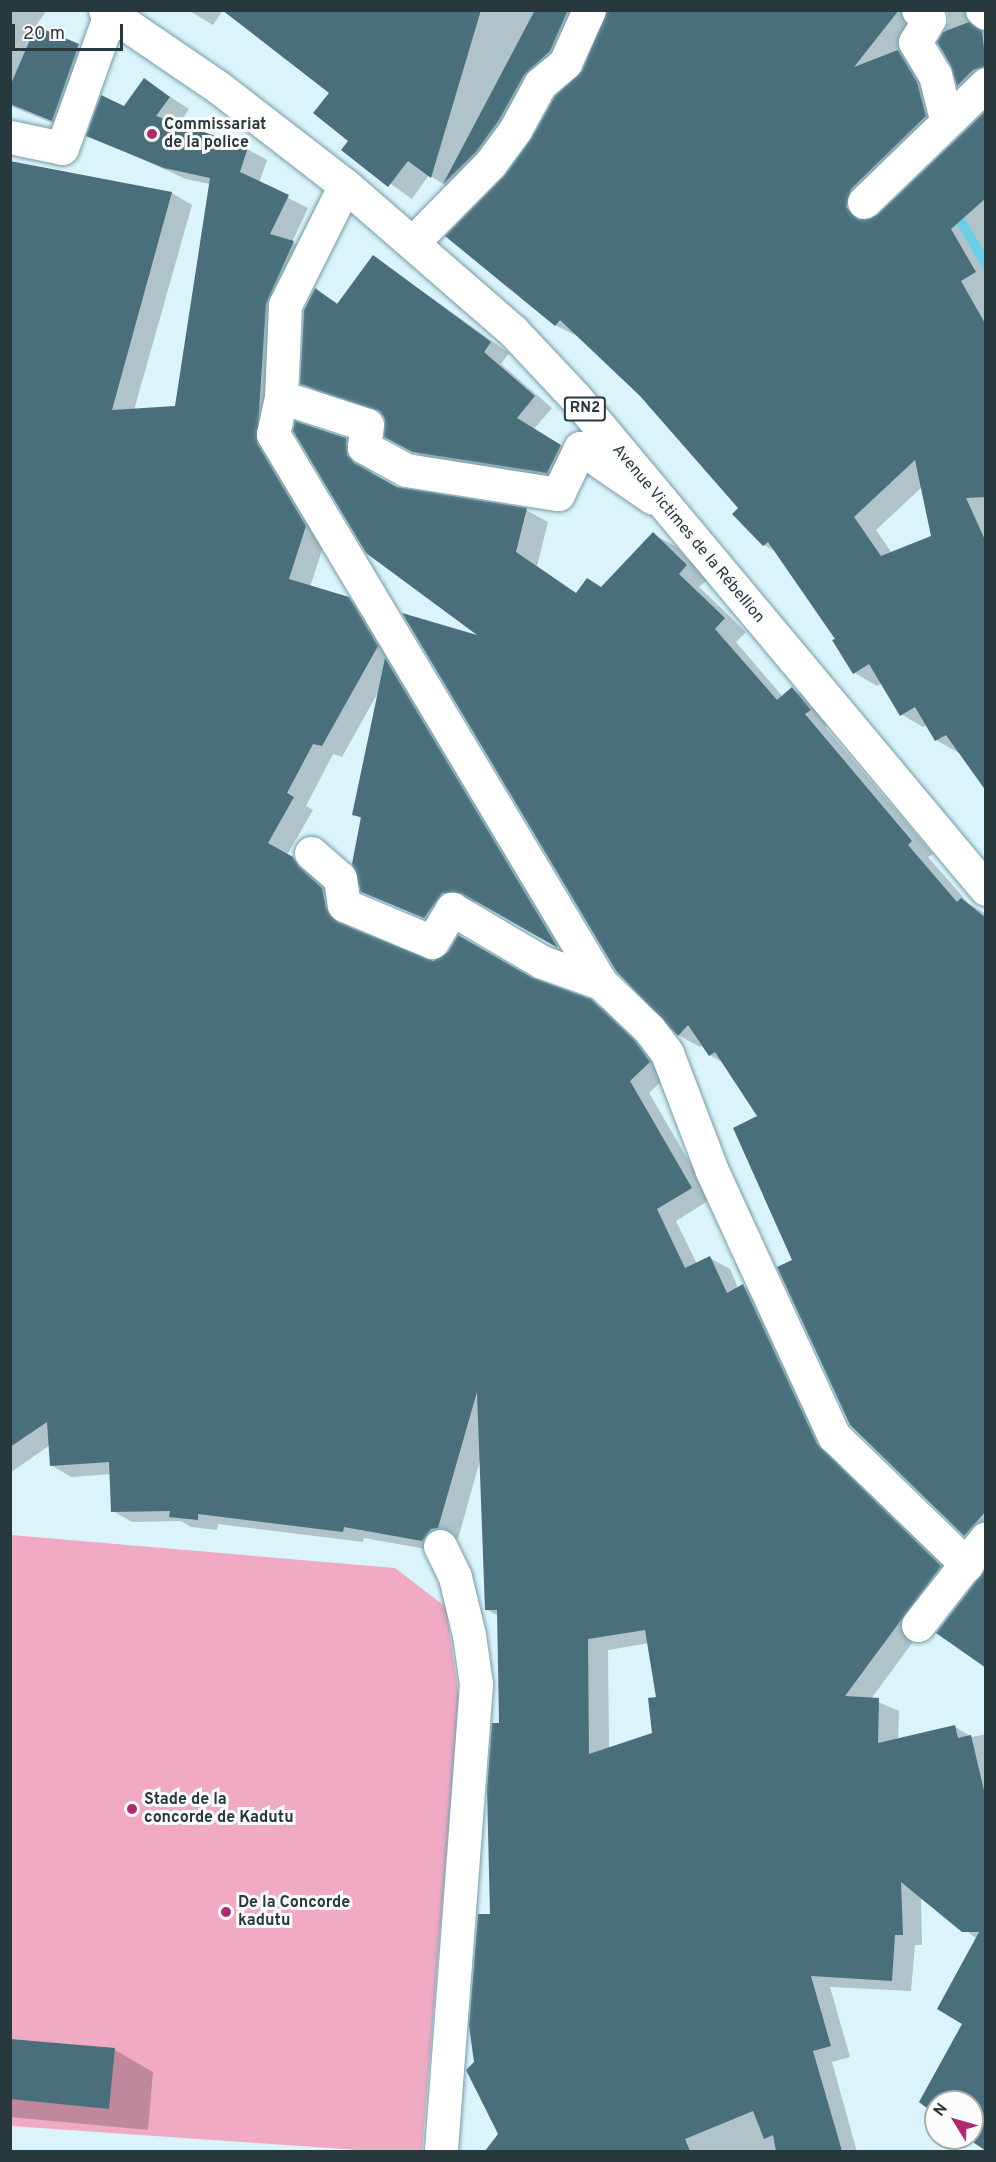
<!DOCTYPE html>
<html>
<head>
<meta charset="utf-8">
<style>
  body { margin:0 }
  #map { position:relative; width:996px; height:2162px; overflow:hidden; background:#dbf4fb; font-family:Overpass,sans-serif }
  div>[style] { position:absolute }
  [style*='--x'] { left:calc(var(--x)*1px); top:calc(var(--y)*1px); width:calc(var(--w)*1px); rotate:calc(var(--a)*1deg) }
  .green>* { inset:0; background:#f0aac4 }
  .shadow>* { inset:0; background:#0003 }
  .stream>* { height:10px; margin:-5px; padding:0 5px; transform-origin:5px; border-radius:5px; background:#6bcee8 }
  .building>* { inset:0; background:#496f7a }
  .roads { filter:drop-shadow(0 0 2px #749ba7) drop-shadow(0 0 2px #749ba7) }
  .street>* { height:33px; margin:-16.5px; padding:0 16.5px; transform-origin:16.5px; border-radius:16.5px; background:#fff }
  .highway>* { height:33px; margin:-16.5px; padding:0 16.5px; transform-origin:16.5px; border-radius:16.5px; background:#fff }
  .dots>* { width:16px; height:16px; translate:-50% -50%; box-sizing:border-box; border:3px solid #fcfcfc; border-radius:50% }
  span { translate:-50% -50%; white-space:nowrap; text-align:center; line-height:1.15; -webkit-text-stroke:6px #fcfcfc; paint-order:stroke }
  .shield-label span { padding:2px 4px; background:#fcfcfc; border:2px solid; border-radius:4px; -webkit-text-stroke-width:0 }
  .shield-label { font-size:15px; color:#28393e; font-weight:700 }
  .poi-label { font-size:16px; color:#28393e; font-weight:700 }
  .left { translate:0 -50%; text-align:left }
  .street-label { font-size:16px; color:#28393e }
  .frame { position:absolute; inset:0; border:12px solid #28393e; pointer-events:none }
  .north { position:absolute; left:924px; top:2090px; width:60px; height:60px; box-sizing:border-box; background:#fcfcfc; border:2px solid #a7aeb0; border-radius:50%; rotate:307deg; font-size:16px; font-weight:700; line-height:24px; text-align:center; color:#28393e }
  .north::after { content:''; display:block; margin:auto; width:21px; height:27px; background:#b0296d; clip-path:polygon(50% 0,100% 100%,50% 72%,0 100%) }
  .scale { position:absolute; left:12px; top:24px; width:111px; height:27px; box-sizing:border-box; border:3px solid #28393e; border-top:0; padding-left:8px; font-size:18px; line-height:21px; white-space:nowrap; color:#28393e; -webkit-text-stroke:4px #fcfcfc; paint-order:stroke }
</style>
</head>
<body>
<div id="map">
  <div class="green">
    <div style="clip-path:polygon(11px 1535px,395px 1568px,446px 1607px,459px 1698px,422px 2151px,372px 2151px,11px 2126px)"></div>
  </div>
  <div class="shadow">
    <div style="clip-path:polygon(10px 10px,47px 10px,35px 27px,98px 57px,72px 131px,10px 106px)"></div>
    <div style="clip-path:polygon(188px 10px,223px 10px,213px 25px)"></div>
    <div style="clip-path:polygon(224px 10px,599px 10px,465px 198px,429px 175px,412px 199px,343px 150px,350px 140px,331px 93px)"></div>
    <div style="clip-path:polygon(evenodd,607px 10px,929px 10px,948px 129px,868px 211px,870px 219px,878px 217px,986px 109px,986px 566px,959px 753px,936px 740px,927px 725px,923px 727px,901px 714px,882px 683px,877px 686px,855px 673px,834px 641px,837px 639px,778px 553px,764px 545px,734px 514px,740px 508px,641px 395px,579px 337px,555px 325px,506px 176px,583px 72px,607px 10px,922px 487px,933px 537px,892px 553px,876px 530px,922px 487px)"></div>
    <div style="clip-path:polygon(947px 10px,986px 10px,986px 94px,981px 98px,958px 85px,953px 65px,939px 42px,949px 21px)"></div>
    <div style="clip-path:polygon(evenodd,144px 80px,189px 109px,178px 125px,247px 149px,267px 160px,259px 183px,308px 208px,292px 242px,313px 253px,286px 315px,276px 455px,326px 538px,310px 587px,348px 599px,368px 610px,572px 954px,479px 902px,460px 902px,442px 927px,362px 891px,362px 819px,354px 814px,380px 689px,342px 757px,333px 754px,306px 806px,313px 810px,287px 855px,313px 870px,342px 900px,345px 921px,352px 930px,433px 962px,533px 980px,590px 1001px,611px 1013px,669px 1074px,649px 1093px,711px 1199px,676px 1221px,697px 1264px,710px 1258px,730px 1269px,738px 1288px,743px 1286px,763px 1297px,837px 1457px,960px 1578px,871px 1699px,899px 1711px,898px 1740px,955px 1727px,972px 1737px,986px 1734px,986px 2150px,970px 2138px,972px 2102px,936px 2102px,936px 2113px,921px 2102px,964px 2023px,977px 1939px,921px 1896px,922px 1945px,915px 1945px,911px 1991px,830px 1987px,850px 2057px,832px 2062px,857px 2152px,487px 2152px,499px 2134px,476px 2062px,492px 1915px,501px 1724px,498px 1616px,486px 1609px,480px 1460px,458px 1539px,451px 1540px,443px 1552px,364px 1538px,363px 1542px,218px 1524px,217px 1530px,191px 1527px,181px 1521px,132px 1522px,113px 1511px,111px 1474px,71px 1477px,51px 1465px,50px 1445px,10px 1473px,10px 163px,172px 193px,192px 205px,134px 410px,176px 408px,210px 184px,186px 179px,88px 135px,125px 108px,144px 80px,649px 1643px,658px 1699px,654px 1734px,609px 1749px,608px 1650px,649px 1643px)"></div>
    <div style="clip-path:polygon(374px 257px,509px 353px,501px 364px,552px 408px,534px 429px,578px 456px,566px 483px,432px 462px,386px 436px,384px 416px,320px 393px,302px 383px,315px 290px,339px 304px)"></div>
    <div style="clip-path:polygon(294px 430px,346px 439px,367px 452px,368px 468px,375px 476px,397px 488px,526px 510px,548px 522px,537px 566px,577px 594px,602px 588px,653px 534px,675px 546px,708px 579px,699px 587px,746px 632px,736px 642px,783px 697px,792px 689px,814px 701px,831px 723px,825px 727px,933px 854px,928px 857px,968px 903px,986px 914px,986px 1547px,965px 1535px,794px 1260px,759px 1117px,725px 1064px,710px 1055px,703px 1044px,700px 1047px,678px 1035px,484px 639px)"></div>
    <div style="clip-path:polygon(10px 2040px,115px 2050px,153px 2072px,148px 2130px,10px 2117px)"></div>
  </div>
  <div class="stream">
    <div style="--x:954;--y:210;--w:63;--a:59.3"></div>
  </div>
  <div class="building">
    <div style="clip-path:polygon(222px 10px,481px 10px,431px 178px,408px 161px,388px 187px,341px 150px,348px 141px,313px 113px,329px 93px)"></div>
    <div style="clip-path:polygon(535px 10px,568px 10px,550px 51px,524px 75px,499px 120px,476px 152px,443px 184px)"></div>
    <div style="clip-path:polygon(evenodd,607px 10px,899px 10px,854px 67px,898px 50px,917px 82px,926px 116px,851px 189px,846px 207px,859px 220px,877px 215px,986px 111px,986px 198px,951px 229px,976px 272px,961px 281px,986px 325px,986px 497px,966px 498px,986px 542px,986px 791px,946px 735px,935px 741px,915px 707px,900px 716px,869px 664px,853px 674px,832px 640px,835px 639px,768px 542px,763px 546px,732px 514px,738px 508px,640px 396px,560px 320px,555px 326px,445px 236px,505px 175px,531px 139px,555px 96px,582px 71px,607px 10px,915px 460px,931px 536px,881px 556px,854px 517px,915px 460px)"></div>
    <div style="clip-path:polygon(969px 22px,982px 31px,986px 66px,973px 70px,957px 86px,951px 66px,937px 42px,943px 32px)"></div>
    <div style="clip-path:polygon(36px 26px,79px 44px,52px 121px,10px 104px,10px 86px)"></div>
    <div style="clip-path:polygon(evenodd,144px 78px,170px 97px,156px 116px,248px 147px,240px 172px,289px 195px,270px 234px,294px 241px,266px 304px,257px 443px,306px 526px,289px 579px,349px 597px,378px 646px,322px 746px,313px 744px,287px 793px,294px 797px,268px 843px,293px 857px,299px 867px,322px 888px,326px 908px,337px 922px,433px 961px,448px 952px,458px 935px,533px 978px,591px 999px,635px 1041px,650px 1062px,630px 1081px,692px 1188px,657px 1209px,685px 1268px,710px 1256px,727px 1293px,743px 1284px,817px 1444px,941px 1566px,845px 1696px,879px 1698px,878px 1743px,955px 1725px,958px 1738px,971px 1735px,986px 1799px,986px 2151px,967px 2138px,972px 2138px,972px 2102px,936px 2102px,936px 2115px,919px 2102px,962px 2024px,937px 2009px,979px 1932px,962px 1932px,901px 1882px,903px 1935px,895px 1935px,892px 1981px,811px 1976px,831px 2046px,813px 2051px,842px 2151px,776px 2151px,773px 2135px,764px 2139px,753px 2111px,685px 2139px,690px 2151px,485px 2151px,498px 2134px,466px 2070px,474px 2062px,469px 2026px,478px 1914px,490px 1914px,487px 1789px,492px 1723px,499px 1723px,497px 1610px,485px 1610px,477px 1392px,438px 1528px,431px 1529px,422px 1541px,344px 1527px,343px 1532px,198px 1514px,198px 1520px,169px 1517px,170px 1511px,111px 1512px,109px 1462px,50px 1466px,47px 1422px,10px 1447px,10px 161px,172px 192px,112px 410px,175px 406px,210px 178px,164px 168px,86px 136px,101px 95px,124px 106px,144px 78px,645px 1630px,656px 1697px,648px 1698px,652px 1733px,589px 1754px,588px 1639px,645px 1630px)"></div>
    <div style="clip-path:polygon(373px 255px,491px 342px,484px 352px,535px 396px,517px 418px,561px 445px,547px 473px,412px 452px,384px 437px,385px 419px,380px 411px,300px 384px,304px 310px,315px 288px,337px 304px)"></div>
    <div style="clip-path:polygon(295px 421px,346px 438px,347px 455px,354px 463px,397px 487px,527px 508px,516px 552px,576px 593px,587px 578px,601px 587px,653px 532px,687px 565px,679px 574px,725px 618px,715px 629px,777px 700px,792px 687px,811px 710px,805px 714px,912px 841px,908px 845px,957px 902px,961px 898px,986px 918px,986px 1511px,964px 1536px,850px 1425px,777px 1267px,792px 1260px,733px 1128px,757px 1116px,715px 1052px,709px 1056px,688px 1025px,678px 1036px,616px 971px,402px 613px,477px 635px,366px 553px,293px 431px)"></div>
    <div style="clip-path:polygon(385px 658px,558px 948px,461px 893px,442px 893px,424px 918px,361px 892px,352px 864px,361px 817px,352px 815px)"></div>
    <div style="clip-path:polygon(984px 1571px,986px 1572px,986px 1668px,936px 1633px)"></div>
    <div style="clip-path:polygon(10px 2039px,115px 2048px,109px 2109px,10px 2099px)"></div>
  </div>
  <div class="roads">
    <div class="street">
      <div style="--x:918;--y:10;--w:14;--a:39"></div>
      <div style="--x:929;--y:19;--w:27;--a:121"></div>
      <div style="--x:915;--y:42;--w:39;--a:59"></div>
      <div style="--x:935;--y:75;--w:45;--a:76"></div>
      <div style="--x:982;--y:10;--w:5;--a:37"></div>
      <div style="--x:10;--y:137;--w:53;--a:11.9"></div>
      <div style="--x:62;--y:148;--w:142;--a:-70.3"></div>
      <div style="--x:345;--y:185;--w:134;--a:116.6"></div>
      <div style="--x:285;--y:305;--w:92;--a:92.5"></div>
      <div style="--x:281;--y:397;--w:38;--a:102"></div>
      <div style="--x:273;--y:434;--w:640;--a:59.14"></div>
      <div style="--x:864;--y:202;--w:170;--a:-44"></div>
      <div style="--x:414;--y:241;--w:108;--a:-45.4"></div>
      <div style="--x:490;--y:164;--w:42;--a:-53.7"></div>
      <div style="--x:515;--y:130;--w:52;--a:-61.5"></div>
      <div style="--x:540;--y:84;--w:33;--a:-40"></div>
      <div style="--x:565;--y:63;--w:58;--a:-65.6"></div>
      <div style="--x:281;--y:397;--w:90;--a:18"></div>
      <div style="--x:367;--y:425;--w:22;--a:98"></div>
      <div style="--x:364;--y:447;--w:48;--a:28.7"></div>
      <div style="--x:406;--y:470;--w:154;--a:9"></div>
      <div style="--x:558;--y:494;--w:51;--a:-64.4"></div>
      <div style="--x:580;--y:448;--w:88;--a:34.4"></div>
      <div style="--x:311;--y:853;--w:38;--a:41"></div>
      <div style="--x:340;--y:878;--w:27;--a:82"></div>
      <div style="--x:344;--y:905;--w:95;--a:22.8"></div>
      <div style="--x:432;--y:942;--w:39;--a:-59"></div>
      <div style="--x:452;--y:909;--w:104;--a:30.5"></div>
      <div style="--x:542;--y:962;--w:63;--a:19.6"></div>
      <div style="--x:601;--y:983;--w:66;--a:43.8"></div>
      <div style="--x:649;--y:1029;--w:30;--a:53"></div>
      <div style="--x:667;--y:1053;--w:126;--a:69.1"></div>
      <div style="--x:712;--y:1171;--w:292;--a:65.3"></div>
      <div style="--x:834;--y:1436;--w:185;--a:44.1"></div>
      <div style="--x:440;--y:1546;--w:34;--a:64"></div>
      <div style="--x:455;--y:1577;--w:60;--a:76.4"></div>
      <div style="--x:469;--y:1635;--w:49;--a:81.9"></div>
      <div style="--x:476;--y:1684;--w:469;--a:94.3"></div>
      <div style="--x:918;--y:1625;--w:110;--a:-52"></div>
    </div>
    <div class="highway">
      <div style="--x:105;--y:10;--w:137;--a:34.3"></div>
      <div style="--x:218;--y:87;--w:160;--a:37.7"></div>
      <div style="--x:345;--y:185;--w:223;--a:41"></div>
      <div style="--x:513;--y:331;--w:91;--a:46.8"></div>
      <div style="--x:575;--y:397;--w:641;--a:50.13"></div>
    </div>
  </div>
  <div class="dots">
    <div style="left:152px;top:134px;background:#b0296d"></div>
    <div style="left:132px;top:1809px;background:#b0296d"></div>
    <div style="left:226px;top:1912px;background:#b0296d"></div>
  </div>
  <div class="shield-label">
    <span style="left:585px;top:409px">RN2</span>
  </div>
  <div class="poi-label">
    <span class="left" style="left:164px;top:134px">Commissariat<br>de la police</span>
    <span class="left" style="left:144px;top:1809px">Stade de la<br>concorde de Kadutu</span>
    <span class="left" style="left:238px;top:1912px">De la Concorde<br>kadutu</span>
  </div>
  <div class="street-label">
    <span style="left:688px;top:534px;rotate:50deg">Avenue Victimes de la Rébellion</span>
  </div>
  <div class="frame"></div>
  <div class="north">N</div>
  <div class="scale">20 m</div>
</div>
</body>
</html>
